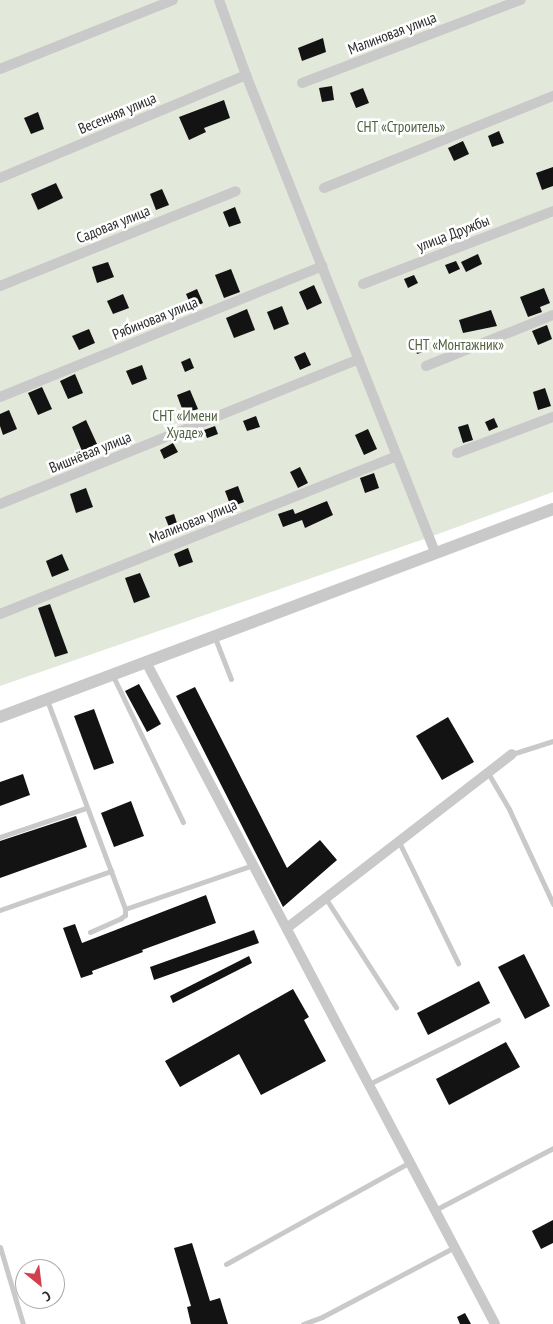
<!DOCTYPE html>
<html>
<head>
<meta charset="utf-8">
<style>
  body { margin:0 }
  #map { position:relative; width:553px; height:1324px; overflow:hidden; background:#fff; font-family:"PT Sans Narrow",sans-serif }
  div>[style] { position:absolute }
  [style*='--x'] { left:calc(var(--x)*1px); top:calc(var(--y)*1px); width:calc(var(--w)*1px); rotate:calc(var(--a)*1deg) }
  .green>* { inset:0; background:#e2e8da }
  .building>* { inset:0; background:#131313 }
  .service>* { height:5px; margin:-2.5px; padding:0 2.5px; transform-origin:2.5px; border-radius:2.5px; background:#c9c9c9 }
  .minor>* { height:10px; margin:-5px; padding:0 5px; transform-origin:5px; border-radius:5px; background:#c9c9c9 }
  .tertiary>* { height:12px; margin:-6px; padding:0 6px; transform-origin:6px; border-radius:6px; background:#c9c9c9 }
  span { translate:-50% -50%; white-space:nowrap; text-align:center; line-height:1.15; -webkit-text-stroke:5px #fff; paint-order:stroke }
  .street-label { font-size:15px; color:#2c2c2c }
  .park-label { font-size:15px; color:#50623f }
  .north { position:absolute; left:15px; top:1259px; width:50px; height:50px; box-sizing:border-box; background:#fff; border:1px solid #ababab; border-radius:50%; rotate:151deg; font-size:14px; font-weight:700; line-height:20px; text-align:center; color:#2c2c2c }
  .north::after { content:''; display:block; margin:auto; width:18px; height:22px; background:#d0404f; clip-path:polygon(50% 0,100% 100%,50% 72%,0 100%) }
</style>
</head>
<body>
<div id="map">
  <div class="green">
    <div style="clip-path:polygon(0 0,553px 0,553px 492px,427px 538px,0 686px)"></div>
  </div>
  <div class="building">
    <div style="clip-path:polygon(323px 38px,326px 52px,302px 61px,298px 48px)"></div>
    <div style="clip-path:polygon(332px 86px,334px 100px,322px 102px,319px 88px)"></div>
    <div style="clip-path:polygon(363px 88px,369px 103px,356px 108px,350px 93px)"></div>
    <div style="clip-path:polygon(224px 100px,230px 118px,204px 128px,206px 132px,189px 140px,179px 117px)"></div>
    <div style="clip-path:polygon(38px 112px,44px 129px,31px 134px,24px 118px)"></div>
    <div style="clip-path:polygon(499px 131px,504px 143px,492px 147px,488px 136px)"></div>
    <div style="clip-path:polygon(463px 141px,469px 154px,454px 161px,448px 148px)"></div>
    <div style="clip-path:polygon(553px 167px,553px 186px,542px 190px,536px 173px)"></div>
    <div style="clip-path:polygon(56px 183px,63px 198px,38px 210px,31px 194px)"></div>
    <div style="clip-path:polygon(162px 189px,169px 205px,156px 210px,150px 194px)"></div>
    <div style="clip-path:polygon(235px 207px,241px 223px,229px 227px,223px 212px)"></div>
    <div style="clip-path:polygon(478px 254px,482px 264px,466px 272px,461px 262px)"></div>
    <div style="clip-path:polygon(456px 261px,460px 269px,449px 274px,445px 265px)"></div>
    <div style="clip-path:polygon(108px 262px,114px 277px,97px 283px,92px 267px)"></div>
    <div style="clip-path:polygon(231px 269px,240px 292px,224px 298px,215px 275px)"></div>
    <div style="clip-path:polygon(414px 275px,418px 283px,408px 288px,404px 279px)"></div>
    <div style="clip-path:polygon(314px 285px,322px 303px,307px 310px,299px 292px)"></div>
    <div style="clip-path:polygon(544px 288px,550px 303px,540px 307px,542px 312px,528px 317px,520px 297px)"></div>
    <div style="clip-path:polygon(197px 289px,203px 303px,192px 308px,186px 294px)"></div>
    <div style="clip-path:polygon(123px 294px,129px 308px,113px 314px,107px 301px)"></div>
    <div style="clip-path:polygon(282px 306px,289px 324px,274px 330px,267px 312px)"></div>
    <div style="clip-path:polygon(247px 309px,255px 330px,234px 338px,226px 318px)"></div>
    <div style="clip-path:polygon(491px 310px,497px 326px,463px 333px,459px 320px)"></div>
    <div style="clip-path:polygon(547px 325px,552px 339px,538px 345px,532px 331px)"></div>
    <div style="clip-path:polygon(89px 329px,95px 343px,79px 350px,72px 336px)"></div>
    <div style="clip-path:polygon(426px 340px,429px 350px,417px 354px,414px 344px)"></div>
    <div style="clip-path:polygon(305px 352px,311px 365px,300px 370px,294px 357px)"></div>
    <div style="clip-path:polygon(190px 358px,194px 368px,185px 372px,181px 362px)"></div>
    <div style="clip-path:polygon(142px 365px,147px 379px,132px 385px,126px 371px)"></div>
    <div style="clip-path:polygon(75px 374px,83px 393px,68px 399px,60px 381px)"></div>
    <div style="clip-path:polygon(42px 387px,52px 409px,38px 415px,28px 393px)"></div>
    <div style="clip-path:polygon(545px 388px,551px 406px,538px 410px,533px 392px)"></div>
    <div style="clip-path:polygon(190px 390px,198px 409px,184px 414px,177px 395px)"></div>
    <div style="clip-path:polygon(9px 410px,17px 429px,3px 435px,0 426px,0 414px)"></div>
    <div style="clip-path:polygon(256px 416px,260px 427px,247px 431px,243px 421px)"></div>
    <div style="clip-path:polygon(494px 418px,498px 427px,489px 431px,485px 422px)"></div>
    <div style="clip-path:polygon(86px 420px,97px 444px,82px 451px,72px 427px)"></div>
    <div style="clip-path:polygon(468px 424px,473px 440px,463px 443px,458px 427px)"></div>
    <div style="clip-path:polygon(215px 426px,218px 434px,207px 438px,204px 430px)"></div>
    <div style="clip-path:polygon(368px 429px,377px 449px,364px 455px,355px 435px)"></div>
    <div style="clip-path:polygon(173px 443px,178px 452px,164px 459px,160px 450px)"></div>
    <div style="clip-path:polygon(300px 467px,308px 483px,298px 488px,290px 472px)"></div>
    <div style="clip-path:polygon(374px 473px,379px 488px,365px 493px,360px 478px)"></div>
    <div style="clip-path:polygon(238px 486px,244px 502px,231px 507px,225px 491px)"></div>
    <div style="clip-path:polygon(86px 488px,93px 507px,76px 513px,70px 494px)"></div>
    <div style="clip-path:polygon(327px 501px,333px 515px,305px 528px,302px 520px,283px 527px,278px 514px,293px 509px,295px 514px)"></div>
    <div style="clip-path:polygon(174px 514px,179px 529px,171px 532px,165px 517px)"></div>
    <div style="clip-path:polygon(188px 548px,193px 562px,179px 567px,174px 554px)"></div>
    <div style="clip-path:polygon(62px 554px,69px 570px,52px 577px,46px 561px)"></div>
    <div style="clip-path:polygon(140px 573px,150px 597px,134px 603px,125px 578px)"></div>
    <div style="clip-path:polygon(50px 604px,68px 653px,55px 657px,38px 608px)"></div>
    <div style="clip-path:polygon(139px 684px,161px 724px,147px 732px,125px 691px)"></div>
    <div style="clip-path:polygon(195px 687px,287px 868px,320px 840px,337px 860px,283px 907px,176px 696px)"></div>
    <div style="clip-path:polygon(94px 709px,114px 763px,94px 770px,74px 716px)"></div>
    <div style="clip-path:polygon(448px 717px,474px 762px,442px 780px,416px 736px)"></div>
    <div style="clip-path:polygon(23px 774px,30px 795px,0 806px,0 782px)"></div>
    <div style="clip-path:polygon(131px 801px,144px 836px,114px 847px,101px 813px)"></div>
    <div style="clip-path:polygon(76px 816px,87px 847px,0 878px,0 841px)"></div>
    <div style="clip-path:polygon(206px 895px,216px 923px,142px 950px,143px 952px,92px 971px,93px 974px,81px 978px,63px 928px,75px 924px,82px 943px)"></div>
    <div style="clip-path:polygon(254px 930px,259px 943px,154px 980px,150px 967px)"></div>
    <div style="clip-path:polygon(524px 954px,550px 1006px,525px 1019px,498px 967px)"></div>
    <div style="clip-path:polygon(249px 956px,252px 963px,173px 1003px,170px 996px)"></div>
    <div style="clip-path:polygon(479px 981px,490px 1003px,428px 1035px,417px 1013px)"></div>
    <div style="clip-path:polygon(293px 989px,309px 1017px,304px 1020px,326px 1061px,261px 1095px,239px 1054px,180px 1087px,165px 1061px)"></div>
    <div style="clip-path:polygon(506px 1042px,520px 1067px,449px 1105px,436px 1079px)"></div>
    <div style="clip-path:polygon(553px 1220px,553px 1243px,541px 1249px,532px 1231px)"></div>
    <div style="clip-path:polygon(192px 1243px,210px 1301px,220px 1298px,228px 1324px,191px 1324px,187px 1307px,191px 1306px,174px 1248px)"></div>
    <div style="clip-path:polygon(465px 1313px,471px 1324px,460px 1324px,457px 1317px)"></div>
  </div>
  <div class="service">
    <div style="--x:215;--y:638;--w:44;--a:68.7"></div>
    <div style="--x:113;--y:676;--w:162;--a:64.4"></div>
    <div style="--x:47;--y:700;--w:223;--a:69.5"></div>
    <div style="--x:125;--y:909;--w:135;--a:-19"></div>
    <div style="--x:512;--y:754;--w:43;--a:-17.6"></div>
    <div style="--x:488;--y:773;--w:42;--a:59.7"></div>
    <div style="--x:509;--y:809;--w:105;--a:65.1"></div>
    <div style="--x:0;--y:837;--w:91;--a:-18.6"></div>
    <div style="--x:399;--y:842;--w:135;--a:64"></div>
    <div style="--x:326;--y:899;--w:129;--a:57.1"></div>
    <div style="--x:0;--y:910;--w:118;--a:-19.4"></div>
    <div style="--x:90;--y:932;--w:34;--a:-24"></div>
    <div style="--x:121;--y:918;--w:5;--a:-37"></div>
    <div style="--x:125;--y:915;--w:6;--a:-90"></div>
    <div style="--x:369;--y:1084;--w:144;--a:-26.4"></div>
    <div style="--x:435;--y:1210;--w:133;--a:-27.7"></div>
    <div style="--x:0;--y:1247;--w:80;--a:73.4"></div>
    <div style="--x:226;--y:1264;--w:210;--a:-29"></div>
    <div style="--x:303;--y:1324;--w:20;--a:-20"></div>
    <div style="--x:322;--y:1317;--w:150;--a:-27.8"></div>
  </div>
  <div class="minor">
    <div style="--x:219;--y:0;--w:80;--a:70.2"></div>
    <div style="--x:246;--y:75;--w:513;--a:68.39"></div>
    <div style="--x:0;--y:69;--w:186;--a:-21.7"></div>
    <div style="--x:302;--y:83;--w:234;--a:-20.8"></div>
    <div style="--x:0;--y:178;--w:267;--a:-22.7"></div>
    <div style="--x:324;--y:188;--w:247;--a:-21.9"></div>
    <div style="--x:363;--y:284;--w:204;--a:-21"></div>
    <div style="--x:0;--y:286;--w:254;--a:-21.9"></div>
    <div style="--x:426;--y:366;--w:137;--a:-21.9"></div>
    <div style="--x:0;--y:397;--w:348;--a:-22.1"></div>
    <div style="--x:457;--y:453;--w:103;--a:-20.6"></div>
    <div style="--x:0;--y:504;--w:387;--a:-22"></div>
    <div style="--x:0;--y:614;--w:427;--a:-21.7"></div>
    <div style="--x:146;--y:662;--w:748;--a:62.2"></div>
    <div style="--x:287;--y:928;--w:284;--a:-37.7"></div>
  </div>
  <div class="tertiary">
    <div style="--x:0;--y:717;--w:591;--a:-20.61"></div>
  </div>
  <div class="street-label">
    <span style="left:392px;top:33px;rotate:-21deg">Малиновая улица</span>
    <span style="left:117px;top:113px;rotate:-23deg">Весенняя улица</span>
    <span style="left:113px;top:224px;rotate:-22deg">Садовая улица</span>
    <span style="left:453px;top:233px;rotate:-21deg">улица Дружбы</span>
    <span style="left:155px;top:318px;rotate:-22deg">Рябиновая улица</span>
    <span style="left:90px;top:452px;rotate:-22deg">Вишнёвая улица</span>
    <span style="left:193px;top:521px;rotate:-22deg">Малиновая улица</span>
  </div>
  <div class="park-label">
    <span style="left:401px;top:127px">СНТ «Строитель»</span>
    <span style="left:456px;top:345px">СНТ «Монтажник»</span>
    <span style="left:185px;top:424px">СНТ «Имени<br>Хуаде»</span>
  </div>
  <div class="north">С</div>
</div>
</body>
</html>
